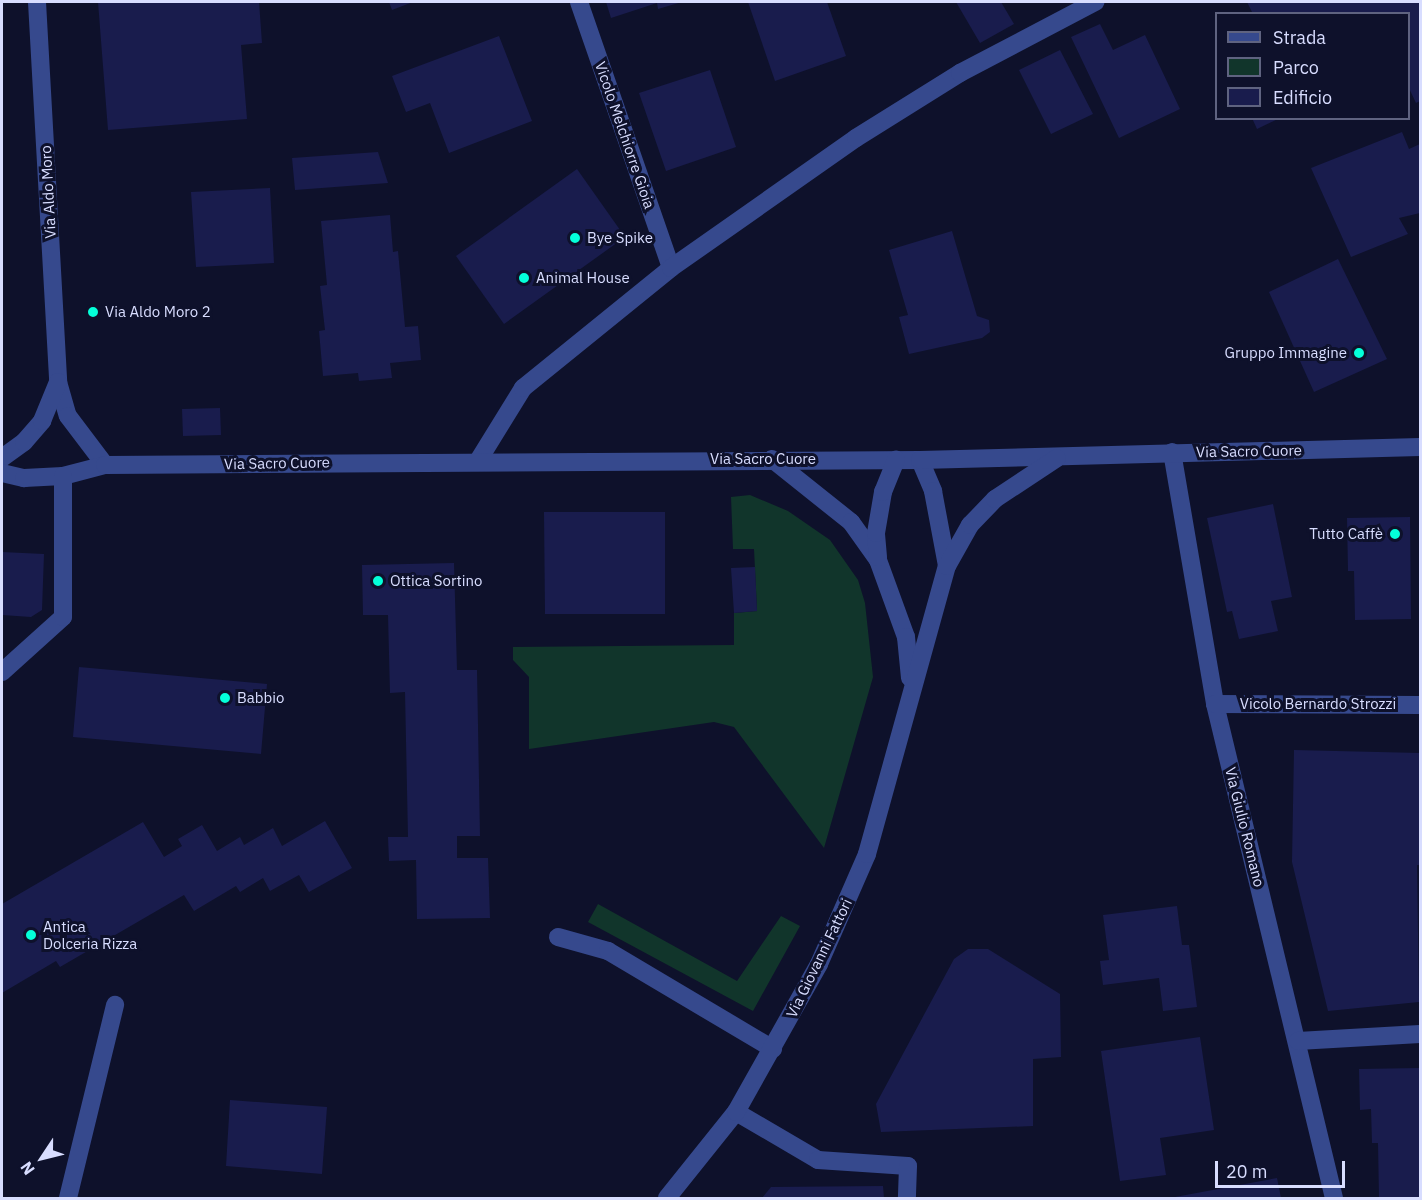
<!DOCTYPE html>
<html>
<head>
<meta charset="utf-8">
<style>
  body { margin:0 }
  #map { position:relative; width:1422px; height:1200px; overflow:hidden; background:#0e112b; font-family:"IBM Plex Sans",sans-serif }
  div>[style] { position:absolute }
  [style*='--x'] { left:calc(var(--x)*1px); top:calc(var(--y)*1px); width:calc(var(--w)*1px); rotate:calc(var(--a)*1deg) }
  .green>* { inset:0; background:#11352b }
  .building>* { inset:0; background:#191c4d }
  .minor>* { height:18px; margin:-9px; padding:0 9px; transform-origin:9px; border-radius:9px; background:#36498d }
  .dots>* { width:16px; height:16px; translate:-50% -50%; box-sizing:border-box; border:3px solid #0e112b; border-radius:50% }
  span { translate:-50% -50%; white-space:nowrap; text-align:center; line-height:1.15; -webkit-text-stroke:6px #0e112b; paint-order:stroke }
  .street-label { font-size:15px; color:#d8ddff }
  .poi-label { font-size:15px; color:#d8ddff }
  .left { translate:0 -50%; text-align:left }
  .right { translate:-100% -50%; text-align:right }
  .frame { position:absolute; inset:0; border:3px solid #d8ddff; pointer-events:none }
  .legend { position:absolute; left:1215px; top:12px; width:195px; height:108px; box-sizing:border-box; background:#0e112b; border:2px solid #5f6380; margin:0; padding:8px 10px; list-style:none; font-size:18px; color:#d8ddff }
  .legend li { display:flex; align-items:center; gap:12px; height:30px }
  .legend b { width:30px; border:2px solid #5f6380 }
  .north { position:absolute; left:12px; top:1128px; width:60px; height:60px; -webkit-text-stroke:4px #0e112b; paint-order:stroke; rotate:235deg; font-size:16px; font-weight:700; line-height:24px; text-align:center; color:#d8ddff }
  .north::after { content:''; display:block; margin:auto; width:21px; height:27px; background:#d8ddff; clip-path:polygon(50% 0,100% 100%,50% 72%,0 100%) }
  .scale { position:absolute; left:1215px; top:1161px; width:130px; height:27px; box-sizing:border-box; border:3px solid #d8ddff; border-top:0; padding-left:8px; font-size:18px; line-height:21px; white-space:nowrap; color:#d8ddff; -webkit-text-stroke:4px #0e112b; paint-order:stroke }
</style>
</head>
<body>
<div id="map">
  <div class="green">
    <div style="clip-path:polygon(750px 495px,788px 511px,830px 540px,858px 580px,865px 603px,873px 677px,824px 848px,734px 727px,714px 722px,529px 749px,529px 677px,513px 660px,513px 647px,734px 645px,734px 613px,757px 611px,754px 549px,733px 549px,731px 497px)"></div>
    <div style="clip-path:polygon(598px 904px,737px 981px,781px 916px,800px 926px,753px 1011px,588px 922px)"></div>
  </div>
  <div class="building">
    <div style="clip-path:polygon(98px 2px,259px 2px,262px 43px,241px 45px,247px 119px,108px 130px)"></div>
    <div style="clip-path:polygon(389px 2px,413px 2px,392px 10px)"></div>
    <div style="clip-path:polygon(606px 2px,682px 2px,658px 9px,657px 3px,611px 18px)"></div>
    <div style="clip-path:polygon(748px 2px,827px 2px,846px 56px,775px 81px)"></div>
    <div style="clip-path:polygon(956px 2px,1001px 2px,1014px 24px,980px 43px)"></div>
    <div style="clip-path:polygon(1247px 2px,1420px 2px,1420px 101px,1416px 103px,1408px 86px,1408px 14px,1253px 14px)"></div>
    <div style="clip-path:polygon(1100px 24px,1113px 50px,1145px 35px,1180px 109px,1119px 138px,1071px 37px)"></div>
    <div style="clip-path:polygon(499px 36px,532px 121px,449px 153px,430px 103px,406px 112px,392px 76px)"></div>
    <div style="clip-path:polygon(1060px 50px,1093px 114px,1051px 134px,1019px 70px)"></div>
    <div style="clip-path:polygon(710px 70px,736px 147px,666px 171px,639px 93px)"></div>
    <div style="clip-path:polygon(1252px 118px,1280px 118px,1257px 129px)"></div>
    <div style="clip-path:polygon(1402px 132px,1409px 149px,1420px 144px,1420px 213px,1399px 218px,1408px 234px,1351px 257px,1311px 168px)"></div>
    <div style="clip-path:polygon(378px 152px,388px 183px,295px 190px,292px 158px)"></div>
    <div style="clip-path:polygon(577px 169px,625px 237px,504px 324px,456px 256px)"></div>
    <div style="clip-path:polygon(270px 188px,274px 263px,196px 267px,191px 192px)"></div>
    <div style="clip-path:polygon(390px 215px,393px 252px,398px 251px,405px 327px,418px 326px,421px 360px,390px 363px,392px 378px,359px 381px,358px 373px,323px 376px,319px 331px,325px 330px,320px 286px,327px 285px,321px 221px)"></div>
    <div style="clip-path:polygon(952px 231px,977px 316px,989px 320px,990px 332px,982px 338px,909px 354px,899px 317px,908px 315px,889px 250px)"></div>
    <div style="clip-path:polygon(1338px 259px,1387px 359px,1314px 392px,1269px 292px)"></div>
    <div style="clip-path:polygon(220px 408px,221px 435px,183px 436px,182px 409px)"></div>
    <div style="clip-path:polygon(1273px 504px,1292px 597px,1271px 601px,1278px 631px,1239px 639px,1232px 611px,1227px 612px,1207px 518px)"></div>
    <div style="clip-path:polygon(544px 512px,665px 512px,665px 614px,545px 614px)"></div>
    <div style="clip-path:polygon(1410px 517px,1411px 619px,1355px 620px,1354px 571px,1348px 571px,1347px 518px)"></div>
    <div style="clip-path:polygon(2px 552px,44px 554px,42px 610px,31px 617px,2px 615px)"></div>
    <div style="clip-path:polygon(454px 563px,457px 670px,477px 670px,480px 836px,457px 836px,457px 858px,488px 858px,490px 918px,417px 919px,416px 860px,389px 861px,388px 837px,408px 837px,405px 692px,390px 693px,388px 615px,363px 615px,362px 565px)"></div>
    <div style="clip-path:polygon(755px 567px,757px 611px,734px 613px,731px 568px)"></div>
    <div style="clip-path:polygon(79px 667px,267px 684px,261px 754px,73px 737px)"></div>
    <div style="clip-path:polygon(1294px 750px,1420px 753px,1420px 865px,1417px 865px,1419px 1002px,1328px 1011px,1292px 862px)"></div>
    <div style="clip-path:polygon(325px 821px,352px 868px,309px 892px,299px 875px,270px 891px,263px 878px,240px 892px,236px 886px,194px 911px,184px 895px,60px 967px,56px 961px,2px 993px,2px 904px,143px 822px,164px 857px,182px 846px,178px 839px,202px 825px,217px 851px,240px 837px,244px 845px,273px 828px,282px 846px)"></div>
    <div style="clip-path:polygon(1177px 906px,1182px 945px,1189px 945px,1197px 1007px,1163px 1011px,1159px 978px,1103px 985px,1100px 961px,1109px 960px,1103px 915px)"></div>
    <div style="clip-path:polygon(968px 949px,988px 949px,1060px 994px,1061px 1057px,1033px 1059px,1033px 1126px,881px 1132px,876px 1104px,954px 959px)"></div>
    <div style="clip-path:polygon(1200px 1037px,1214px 1130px,1160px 1138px,1166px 1175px,1120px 1181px,1101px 1051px)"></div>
    <div style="clip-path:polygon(1420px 1068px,1420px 1198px,1379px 1198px,1378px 1143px,1372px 1143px,1371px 1109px,1360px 1110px,1359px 1069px)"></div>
    <div style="clip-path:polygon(230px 1100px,327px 1107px,322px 1174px,226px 1166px)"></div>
    <div style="clip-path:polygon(1277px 1178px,1281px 1198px,1176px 1198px,1175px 1197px)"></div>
    <div style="clip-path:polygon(883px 1186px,884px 1198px,762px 1198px,771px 1187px)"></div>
  </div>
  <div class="minor">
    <div style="--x:37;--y:2;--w:381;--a:86.8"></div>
    <div style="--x:58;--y:382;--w:35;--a:74"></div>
    <div style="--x:68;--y:416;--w:61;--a:52.9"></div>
    <div style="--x:579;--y:2;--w:281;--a:70.9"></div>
    <div style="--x:1172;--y:452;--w:256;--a:80.3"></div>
    <div style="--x:1215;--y:704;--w:508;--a:76.46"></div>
    <div style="--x:2;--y:458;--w:27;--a:-36"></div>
    <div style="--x:24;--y:442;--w:28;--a:-49"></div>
    <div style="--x:42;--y:421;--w:42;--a:-67.7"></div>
    <div style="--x:772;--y:459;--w:101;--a:38.6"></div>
    <div style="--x:851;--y:522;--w:47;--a:54.6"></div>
    <div style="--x:878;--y:560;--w:82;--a:70"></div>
    <div style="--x:906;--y:637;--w:41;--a:84.4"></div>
    <div style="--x:920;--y:460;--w:34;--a:67"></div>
    <div style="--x:933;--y:491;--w:76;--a:79.4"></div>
    <div style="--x:478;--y:461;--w:86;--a:-58.3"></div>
    <div style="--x:523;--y:388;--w:191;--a:-39"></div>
    <div style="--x:671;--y:268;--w:226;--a:-35.1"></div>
    <div style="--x:856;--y:138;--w:123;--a:-32"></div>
    <div style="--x:960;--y:73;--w:153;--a:-27.7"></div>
    <div style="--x:2;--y:473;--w:23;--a:13"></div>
    <div style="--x:24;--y:478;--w:39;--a:-3"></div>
    <div style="--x:63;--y:476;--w:43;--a:-14.7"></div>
    <div style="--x:105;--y:465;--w:815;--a:-0.35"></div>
    <div style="--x:920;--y:460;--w:500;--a:-1.49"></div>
    <div style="--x:878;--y:557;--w:24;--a:-95"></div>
    <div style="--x:876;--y:533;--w:42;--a:-80.3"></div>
    <div style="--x:883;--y:492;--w:35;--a:-68"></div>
    <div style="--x:2;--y:672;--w:82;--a:-42"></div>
    <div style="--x:63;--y:617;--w:141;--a:-90"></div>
    <div style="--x:1215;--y:704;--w:205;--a:0.3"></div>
    <div style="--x:558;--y:937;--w:52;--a:15.6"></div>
    <div style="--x:608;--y:951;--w:192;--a:30.7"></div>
    <div style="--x:1298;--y:1041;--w:122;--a:-3.3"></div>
    <div style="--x:736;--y:1112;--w:95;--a:30.3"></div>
    <div style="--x:818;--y:1160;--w:90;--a:3.8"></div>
    <div style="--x:908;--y:1166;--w:32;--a:92"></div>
    <div style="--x:68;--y:1198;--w:199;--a:-76.3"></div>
    <div style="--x:667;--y:1198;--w:110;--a:-51.3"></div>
    <div style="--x:736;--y:1112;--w:170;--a:-60.7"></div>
    <div style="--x:819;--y:964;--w:120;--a:-66.4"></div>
    <div style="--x:867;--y:854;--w:299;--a:-74.5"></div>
    <div style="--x:947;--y:566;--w:47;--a:-60.7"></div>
    <div style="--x:970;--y:525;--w:36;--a:-46"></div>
    <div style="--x:995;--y:499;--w:74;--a:-33.5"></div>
  </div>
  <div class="dots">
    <div style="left:575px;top:238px;background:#04ffd9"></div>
    <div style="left:524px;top:278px;background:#04ffd9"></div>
    <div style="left:93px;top:312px;background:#04ffd9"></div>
    <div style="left:1359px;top:353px;background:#04ffd9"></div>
    <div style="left:1395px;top:534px;background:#04ffd9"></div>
    <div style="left:378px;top:581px;background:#04ffd9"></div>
    <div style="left:225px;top:698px;background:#04ffd9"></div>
    <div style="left:31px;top:935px;background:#04ffd9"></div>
  </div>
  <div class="street-label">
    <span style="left:625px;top:135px;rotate:71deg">Vicolo Melchiorre Gioia</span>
    <span style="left:48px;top:192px;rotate:-93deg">Via Aldo Moro</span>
    <span style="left:1249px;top:451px;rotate:-1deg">Via Sacro Cuore</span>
    <span style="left:763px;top:459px">Via Sacro Cuore</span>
    <span style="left:277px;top:463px;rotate:-1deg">Via Sacro Cuore</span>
    <span style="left:1318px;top:704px">Vicolo Bernardo Strozzi</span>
    <span style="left:1245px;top:827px;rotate:76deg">Via Giulio Romano</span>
    <span style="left:819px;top:958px;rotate:-64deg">Via Giovanni Fattori</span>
  </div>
  <div class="poi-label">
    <span class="left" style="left:587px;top:238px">Bye Spike</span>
    <span class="left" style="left:536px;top:278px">Animal House</span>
    <span class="left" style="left:105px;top:312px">Via Aldo Moro 2</span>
    <span class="right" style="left:1347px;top:353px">Gruppo Immagine</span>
    <span class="right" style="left:1383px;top:534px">Tutto Caffè</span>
    <span class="left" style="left:390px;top:581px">Ottica Sortino</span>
    <span class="left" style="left:237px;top:698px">Babbio</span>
    <span class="left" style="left:43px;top:935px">Antica<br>Dolceria Rizza</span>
  </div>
  <div class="frame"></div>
  <ul class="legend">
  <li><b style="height:8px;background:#36498d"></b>Strada</li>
  <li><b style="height:16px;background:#11352b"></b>Parco</li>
  <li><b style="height:16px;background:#191c4d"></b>Edificio</li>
  </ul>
  <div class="north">N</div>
  <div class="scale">20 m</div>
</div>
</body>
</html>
